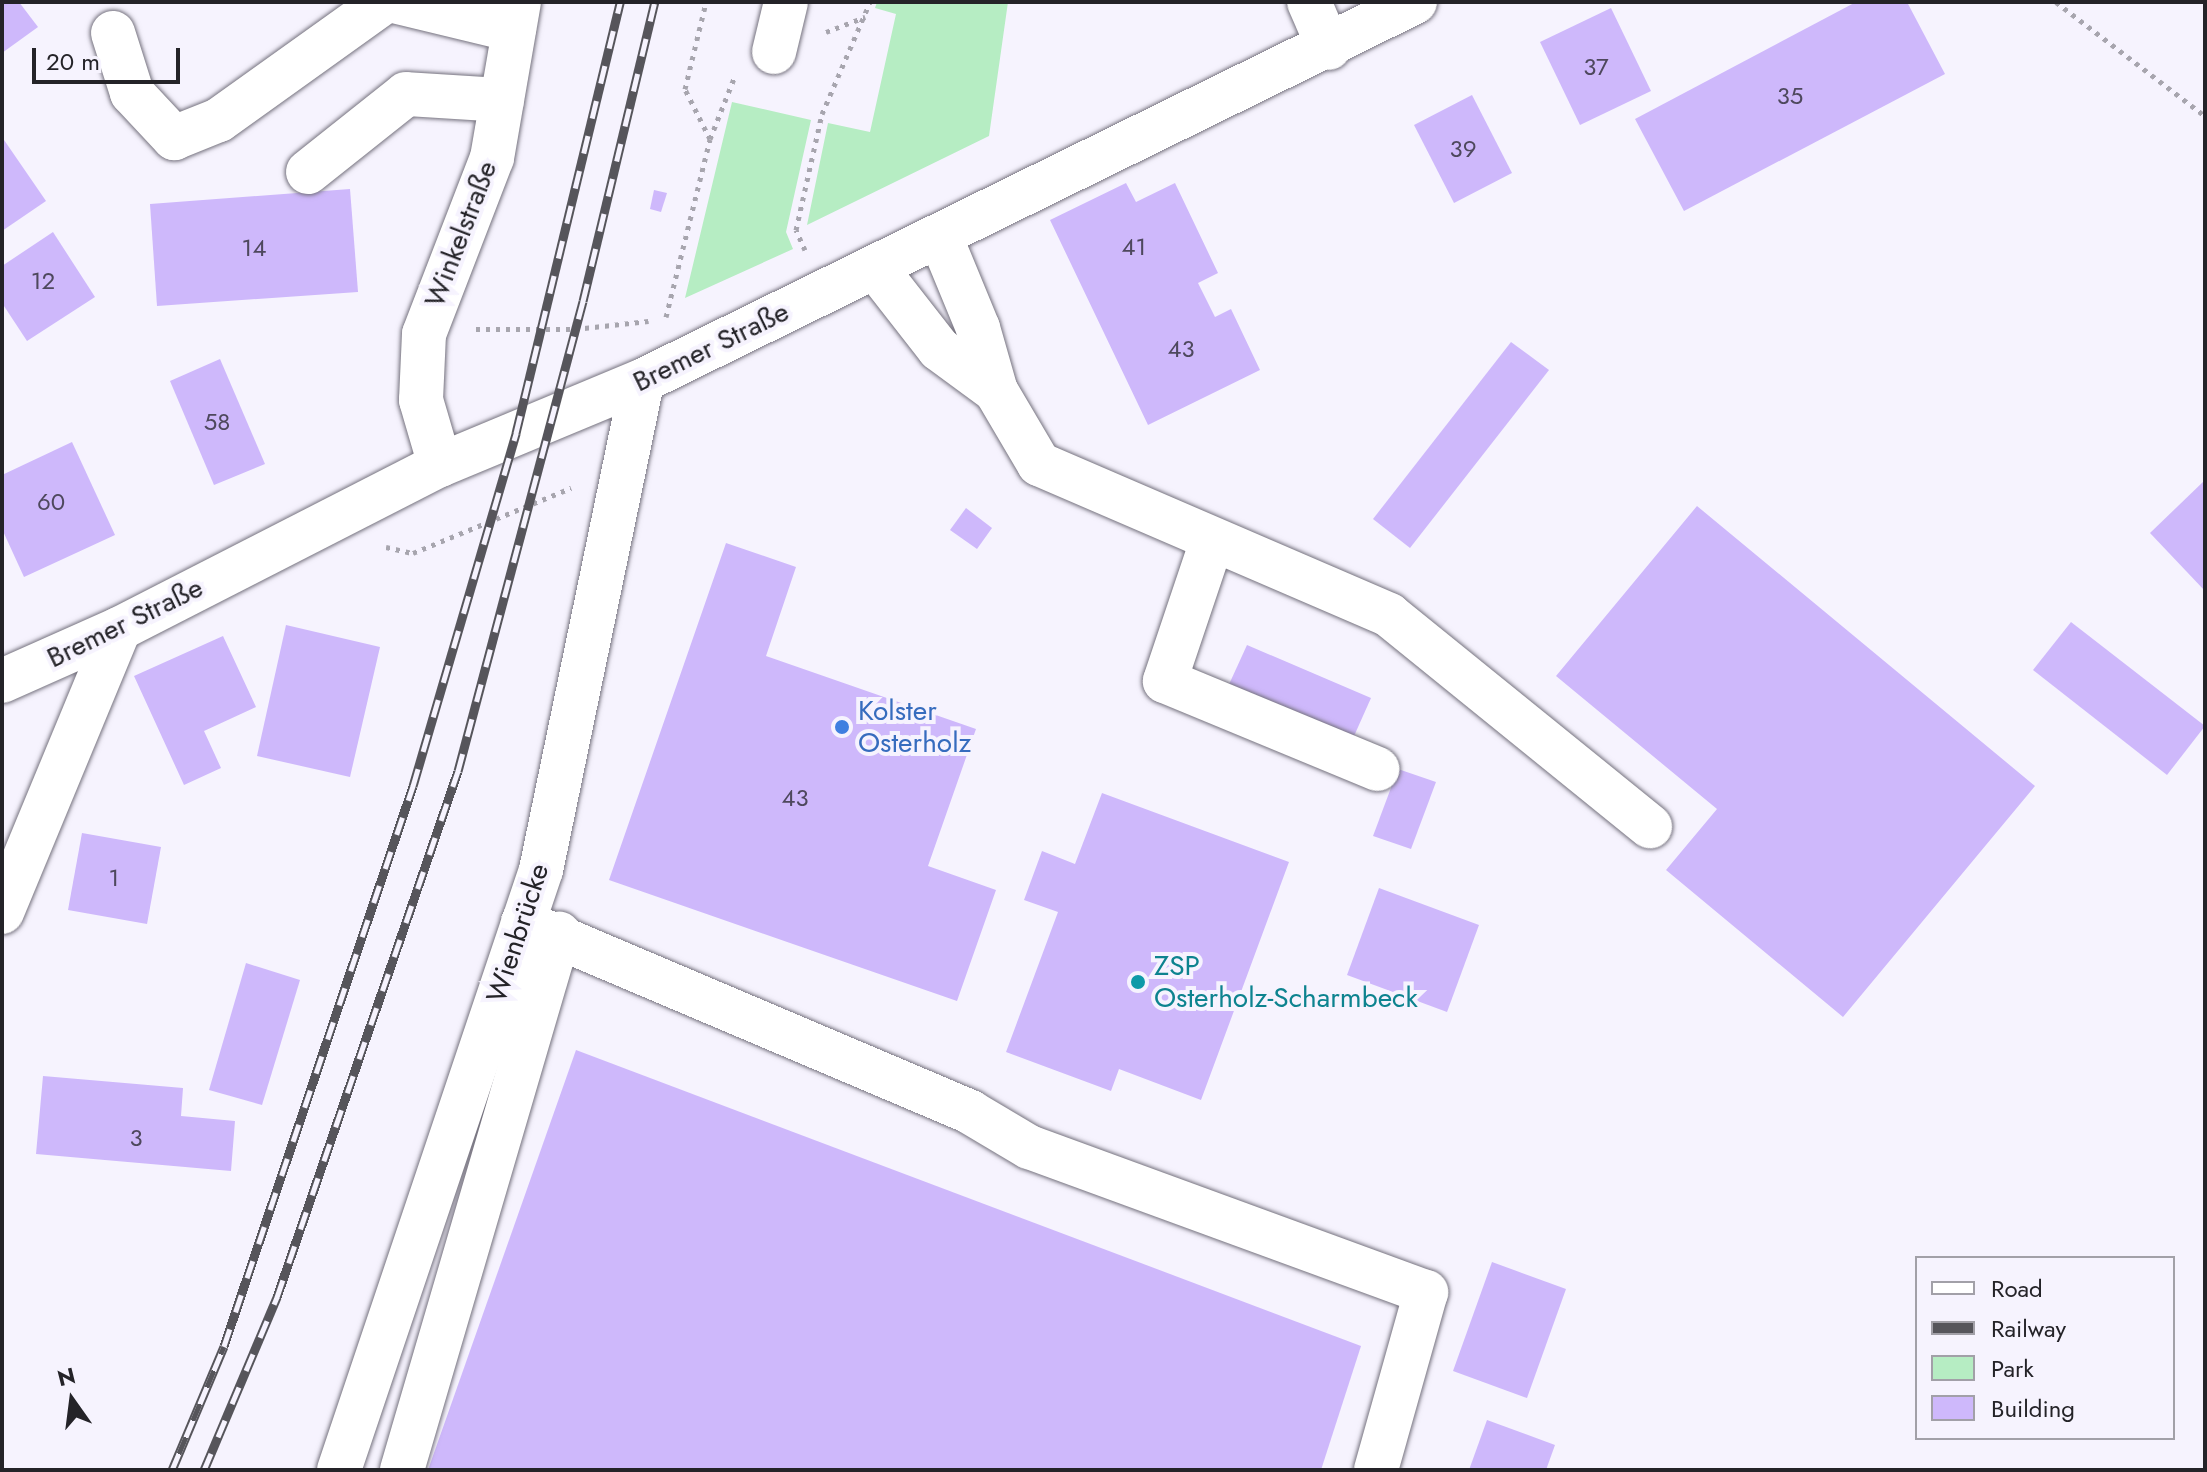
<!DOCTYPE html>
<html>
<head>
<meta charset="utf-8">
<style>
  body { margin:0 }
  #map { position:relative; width:2207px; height:1472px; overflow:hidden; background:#f6f3fe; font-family:Jost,sans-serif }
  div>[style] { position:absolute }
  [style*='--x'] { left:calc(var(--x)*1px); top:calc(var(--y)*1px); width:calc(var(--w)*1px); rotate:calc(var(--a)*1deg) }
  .green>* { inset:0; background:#b6edc3 }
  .building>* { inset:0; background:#ceb8fb }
  .path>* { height:5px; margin-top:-2.5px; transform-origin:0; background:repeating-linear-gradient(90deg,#a7a5ae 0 4px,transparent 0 10px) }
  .roads { filter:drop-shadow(0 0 2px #75727e) drop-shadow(0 0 2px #75727e) }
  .minor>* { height:44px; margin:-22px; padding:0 22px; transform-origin:22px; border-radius:22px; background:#fff }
  .rail>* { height:9px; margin-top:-4.5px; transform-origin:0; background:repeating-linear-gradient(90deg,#f6f3fe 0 18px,#56555b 0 36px); box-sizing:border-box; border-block:2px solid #56555b }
  .dots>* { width:22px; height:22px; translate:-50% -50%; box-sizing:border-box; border:4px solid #f6f3fe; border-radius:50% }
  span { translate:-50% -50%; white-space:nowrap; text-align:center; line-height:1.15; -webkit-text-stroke:8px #f6f3fe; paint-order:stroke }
  .number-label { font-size:24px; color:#4e485d }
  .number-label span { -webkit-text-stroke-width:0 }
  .street-label { font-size:28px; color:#242328 }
  .shop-label { font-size:28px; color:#366cbe }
  .left { translate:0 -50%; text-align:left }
  .culture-label { font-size:28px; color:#0d838f }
  .frame { position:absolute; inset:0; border:4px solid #242328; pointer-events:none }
  .legend { position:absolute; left:1915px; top:1256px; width:260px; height:184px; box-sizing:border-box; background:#f6f3fe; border:2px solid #a2a0a8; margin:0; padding:10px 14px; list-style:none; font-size:24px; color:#242328 }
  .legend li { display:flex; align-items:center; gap:16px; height:40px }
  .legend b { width:40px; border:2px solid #a2a0a8 }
  .north { position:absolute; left:32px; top:1360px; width:80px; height:80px; -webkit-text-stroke:6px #f6f3fe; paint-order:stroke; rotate:346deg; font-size:22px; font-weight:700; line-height:32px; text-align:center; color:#242328 }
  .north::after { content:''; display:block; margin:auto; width:28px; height:36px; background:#242328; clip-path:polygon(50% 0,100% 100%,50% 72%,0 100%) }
  .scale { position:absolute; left:32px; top:48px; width:148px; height:36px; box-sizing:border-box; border:4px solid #242328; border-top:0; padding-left:10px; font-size:24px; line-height:28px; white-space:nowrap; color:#242328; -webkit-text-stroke:6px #f6f3fe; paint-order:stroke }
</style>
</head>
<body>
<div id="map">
  <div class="green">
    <div style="clip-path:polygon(877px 2px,1008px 2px,989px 136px,807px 225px,828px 123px,870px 132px,896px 14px,875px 8px)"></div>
    <div style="clip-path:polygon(732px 102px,811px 120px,786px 232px,793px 249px,685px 298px)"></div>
  </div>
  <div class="building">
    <div style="clip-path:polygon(2px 2px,19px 2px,38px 27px,2px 53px)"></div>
    <div style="clip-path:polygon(1856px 2px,1907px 2px,1945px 74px,1684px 211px,1635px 119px)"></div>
    <div style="clip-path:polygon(1611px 8px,1651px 91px,1580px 125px,1540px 42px)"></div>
    <div style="clip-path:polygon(1472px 95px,1512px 173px,1454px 203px,1414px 125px)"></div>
    <div style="clip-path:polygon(2px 137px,46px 201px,2px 231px)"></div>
    <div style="clip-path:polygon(1126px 183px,1136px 202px,1175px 183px,1218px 273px,1198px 283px,1215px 317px,1231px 309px,1260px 370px,1148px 425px,1050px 220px)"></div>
    <div style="clip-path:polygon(350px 189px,358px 292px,157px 306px,150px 204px)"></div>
    <div style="clip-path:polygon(654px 190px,667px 193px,661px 212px,650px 209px)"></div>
    <div style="clip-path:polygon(53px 232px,95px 297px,27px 341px,2px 303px,2px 266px)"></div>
    <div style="clip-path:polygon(1511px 342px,1549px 370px,1410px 548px,1373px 519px)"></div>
    <div style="clip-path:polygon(220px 359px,265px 464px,214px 485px,170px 381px)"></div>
    <div style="clip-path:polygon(72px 442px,115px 535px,24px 577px,2px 529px,2px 475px)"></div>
    <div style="clip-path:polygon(2205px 480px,2205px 591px,2150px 533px)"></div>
    <div style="clip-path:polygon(1697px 506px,2035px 786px,1843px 1017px,1666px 870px,1717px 809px,1556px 676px)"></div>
    <div style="clip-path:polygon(966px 508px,992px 528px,977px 549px,950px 530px)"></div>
    <div style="clip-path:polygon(726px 543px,796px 567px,766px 656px,976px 729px,928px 866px,996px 890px,957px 1001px,609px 880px)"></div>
    <div style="clip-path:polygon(2071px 622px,2205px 726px,2167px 775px,2033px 670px)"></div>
    <div style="clip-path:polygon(286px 625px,380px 647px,350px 777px,257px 756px)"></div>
    <div style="clip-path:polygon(223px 636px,256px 707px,204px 731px,221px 768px,184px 785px,134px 676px)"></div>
    <div style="clip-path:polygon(1247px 645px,1371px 698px,1350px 745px,1226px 691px)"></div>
    <div style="clip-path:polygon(1398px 769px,1436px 782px,1411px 849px,1373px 836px)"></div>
    <div style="clip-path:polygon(1102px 793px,1289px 862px,1201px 1100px,1119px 1069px,1111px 1091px,1006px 1052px,1058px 912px,1024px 900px,1042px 851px,1075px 864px)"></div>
    <div style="clip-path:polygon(82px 833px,161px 847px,147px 924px,68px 910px)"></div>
    <div style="clip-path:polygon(1379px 888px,1479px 925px,1447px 1012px,1347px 975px)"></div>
    <div style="clip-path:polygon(246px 963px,300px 980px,262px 1105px,209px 1090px)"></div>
    <div style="clip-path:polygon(576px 1050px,1361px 1346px,1321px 1470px,428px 1470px)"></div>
    <div style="clip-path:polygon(43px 1076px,183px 1088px,181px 1116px,235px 1121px,231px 1171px,36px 1154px)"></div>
    <div style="clip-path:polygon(1492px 1262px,1566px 1289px,1527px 1398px,1453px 1371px)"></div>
    <div style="clip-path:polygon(1487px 1420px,1555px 1445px,1546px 1470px,1469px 1470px)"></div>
  </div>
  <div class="path">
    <div style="--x:2056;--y:2;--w:188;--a:37.4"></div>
    <div style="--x:826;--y:32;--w:42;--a:-21"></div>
    <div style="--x:710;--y:139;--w:68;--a:-68.4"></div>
    <div style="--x:805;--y:250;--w:22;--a:-114"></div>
    <div style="--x:796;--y:230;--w:119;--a:-77.4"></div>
    <div style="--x:822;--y:114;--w:122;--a:-66.8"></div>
    <div style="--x:666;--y:317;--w:183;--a:-76.1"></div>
    <div style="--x:710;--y:139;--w:56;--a:-116.6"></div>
    <div style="--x:685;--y:89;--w:89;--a:-76.4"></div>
    <div style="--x:476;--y:329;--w:99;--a:0"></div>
    <div style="--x:575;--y:329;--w:74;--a:-6.2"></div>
    <div style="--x:386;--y:547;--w:28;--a:13"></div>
    <div style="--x:413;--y:553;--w:171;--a:-22.4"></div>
  </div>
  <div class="roads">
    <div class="minor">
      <div style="--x:398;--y:2;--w:119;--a:13.6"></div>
      <div style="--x:1309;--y:2;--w:50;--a:66.5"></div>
      <div style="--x:113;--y:33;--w:63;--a:72.4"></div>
      <div style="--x:132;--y:93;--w:62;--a:47"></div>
      <div style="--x:174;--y:138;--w:48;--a:-21.8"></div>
      <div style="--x:219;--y:120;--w:203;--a:-35.6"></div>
      <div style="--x:774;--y:52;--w:51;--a:-76.5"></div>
      <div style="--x:308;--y:172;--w:125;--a:-38.5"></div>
      <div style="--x:406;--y:94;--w:96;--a:3.6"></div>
      <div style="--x:940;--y:236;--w:100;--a:67.6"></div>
      <div style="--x:978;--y:328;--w:66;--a:74.1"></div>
      <div style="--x:996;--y:391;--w:85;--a:59.5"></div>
      <div style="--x:1039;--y:464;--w:381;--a:23.3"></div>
      <div style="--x:1389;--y:615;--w:336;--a:39"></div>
      <div style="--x:875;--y:267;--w:104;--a:52"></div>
      <div style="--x:939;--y:349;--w:71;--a:36.4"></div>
      <div style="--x:440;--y:465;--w:68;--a:-106.3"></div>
      <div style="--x:421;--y:400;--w:66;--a:-87.4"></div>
      <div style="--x:424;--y:334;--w:189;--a:-68.9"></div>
      <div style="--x:492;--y:158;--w:158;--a:-80.2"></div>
      <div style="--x:1212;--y:541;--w:148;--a:108.6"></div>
      <div style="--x:1165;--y:681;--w:230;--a:22.5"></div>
      <div style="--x:2;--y:681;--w:128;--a:-24"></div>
      <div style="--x:119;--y:629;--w:360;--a:-27.1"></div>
      <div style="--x:440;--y:465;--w:219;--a:-22.6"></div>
      <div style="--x:642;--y:381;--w:861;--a:-26.12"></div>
      <div style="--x:2;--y:912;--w:306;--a:-67.5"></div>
      <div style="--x:523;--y:922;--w:486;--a:23"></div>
      <div style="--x:970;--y:1112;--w:69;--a:30.7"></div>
      <div style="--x:1029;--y:1147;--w:423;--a:20.1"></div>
      <div style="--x:1426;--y:1292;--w:185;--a:105.7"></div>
      <div style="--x:339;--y:1470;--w:633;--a:-71.39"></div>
      <div style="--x:541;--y:870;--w:499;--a:-78.3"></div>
      <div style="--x:402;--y:1470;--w:559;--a:-73.67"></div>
    </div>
  </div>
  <div class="rail">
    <div style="--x:172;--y:1470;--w:134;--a:-67.2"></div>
    <div style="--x:224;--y:1346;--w:591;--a:-71.35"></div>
    <div style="--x:413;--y:786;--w:368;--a:-73.7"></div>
    <div style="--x:516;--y:433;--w:443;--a:-76.4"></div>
    <div style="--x:204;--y:1470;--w:188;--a:-67.1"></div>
    <div style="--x:277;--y:1297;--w:556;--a:-71.01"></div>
    <div style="--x:458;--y:771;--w:486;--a:-75.1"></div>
    <div style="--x:583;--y:301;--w:308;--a:-76.5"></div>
  </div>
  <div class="dots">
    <div style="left:842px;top:727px;background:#3f7fe0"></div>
    <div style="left:1138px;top:982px;background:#0f9aa8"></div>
  </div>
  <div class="number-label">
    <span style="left:1596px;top:67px">37</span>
    <span style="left:1790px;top:96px">35</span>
    <span style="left:1463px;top:149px">39</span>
    <span style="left:1134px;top:247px">41</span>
    <span style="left:254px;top:248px">14</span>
    <span style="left:43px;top:281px">12</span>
    <span style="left:1181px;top:349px">43</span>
    <span style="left:217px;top:422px">58</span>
    <span style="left:51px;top:502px">60</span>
    <span style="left:795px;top:798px">43</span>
    <span style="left:114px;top:878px">1</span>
    <span style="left:136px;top:1138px">3</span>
  </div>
  <div class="street-label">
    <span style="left:461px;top:234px;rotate:-69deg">Winkelstraße</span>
    <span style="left:711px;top:347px;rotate:-26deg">Bremer Straße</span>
    <span style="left:125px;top:623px;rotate:-26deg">Bremer Straße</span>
    <span style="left:518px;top:933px;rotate:-72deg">Wienbrücke</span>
  </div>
  <div class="shop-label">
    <span class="left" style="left:858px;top:727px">Kolster<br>Osterholz</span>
  </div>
  <div class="culture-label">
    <span class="left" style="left:1154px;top:982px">ZSP<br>Osterholz-Scharmbeck</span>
  </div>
  <div class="frame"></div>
  <ul class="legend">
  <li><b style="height:10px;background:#fff"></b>Road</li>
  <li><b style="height:10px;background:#56555b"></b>Railway</li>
  <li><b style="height:22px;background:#b6edc3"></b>Park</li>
  <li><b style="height:22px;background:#ceb8fb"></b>Building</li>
  </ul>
  <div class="north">N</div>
  <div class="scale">20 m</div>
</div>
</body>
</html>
